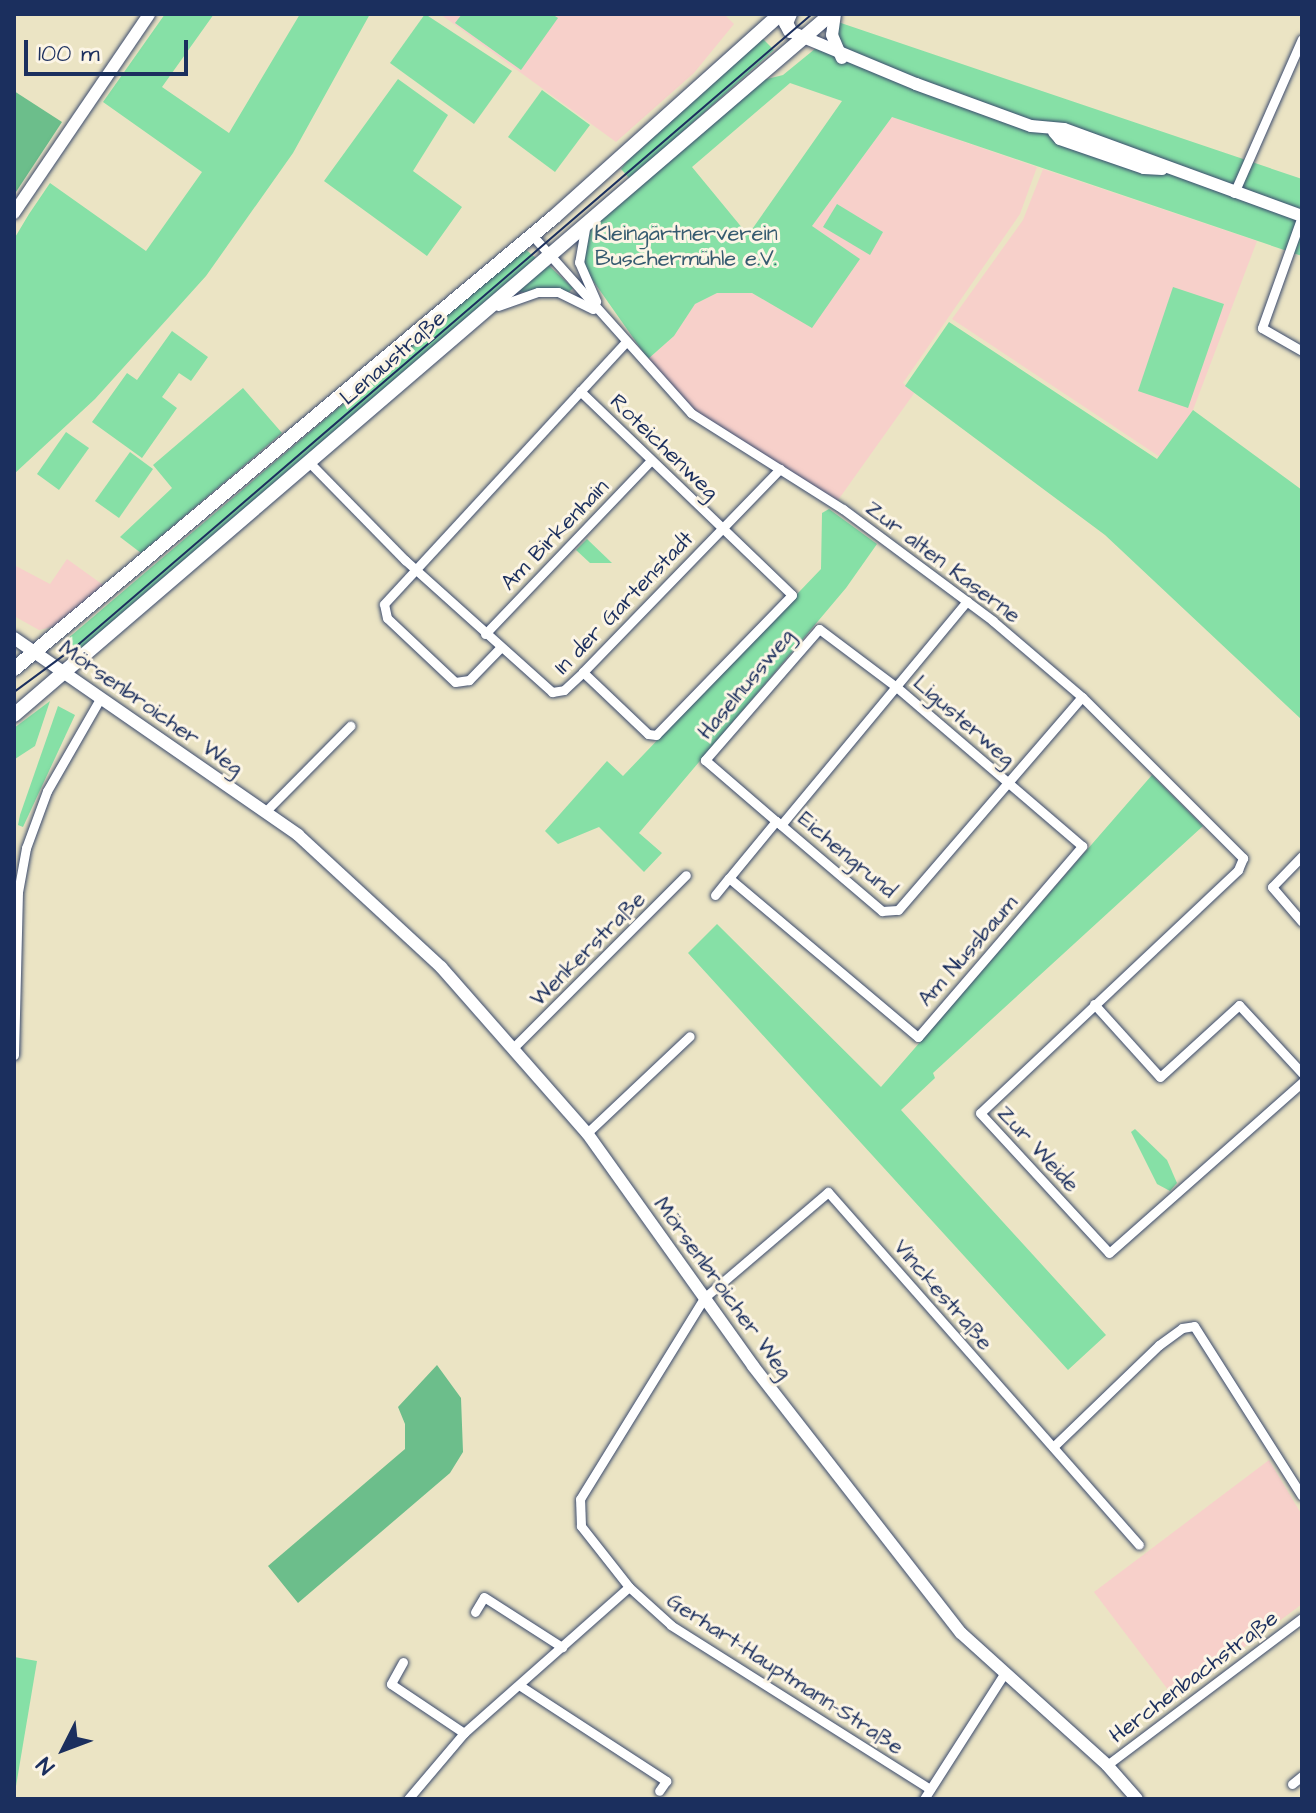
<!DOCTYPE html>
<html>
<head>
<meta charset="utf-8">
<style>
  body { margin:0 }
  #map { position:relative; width:1316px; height:1813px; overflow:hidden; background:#ebe4c4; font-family:"Architects Daughter",sans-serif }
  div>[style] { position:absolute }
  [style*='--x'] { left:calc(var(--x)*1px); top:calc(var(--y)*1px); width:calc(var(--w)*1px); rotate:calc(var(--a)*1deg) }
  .built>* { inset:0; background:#f7d0ca }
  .green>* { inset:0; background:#86e0a6 }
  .forest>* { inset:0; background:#6cbe8b }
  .roads { filter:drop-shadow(0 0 2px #3a4a6d) drop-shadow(0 0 2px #3a4a6d) }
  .minor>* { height:9px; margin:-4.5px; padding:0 4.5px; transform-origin:4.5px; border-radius:4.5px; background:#fff }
  .tertiary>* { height:12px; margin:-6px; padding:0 6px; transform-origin:6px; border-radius:6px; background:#fff }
  .secondary>* { height:14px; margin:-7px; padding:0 7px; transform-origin:7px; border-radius:7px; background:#fff }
  .tram>* { height:2px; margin:-1px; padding:0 1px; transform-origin:1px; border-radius:1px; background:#1b2f5e }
  span { translate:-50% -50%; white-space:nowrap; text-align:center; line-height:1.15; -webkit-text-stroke:6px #fcf5e5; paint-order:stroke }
  .park-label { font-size:22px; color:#365b70 }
  .street-label { font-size:22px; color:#1b2f5e }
  .frame { position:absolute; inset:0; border:16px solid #1b2f5e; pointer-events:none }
  .north { position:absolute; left:24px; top:1709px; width:80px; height:80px; -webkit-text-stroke:6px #fcf5e5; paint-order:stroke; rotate:228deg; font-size:22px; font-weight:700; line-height:32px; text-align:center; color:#1b2f5e }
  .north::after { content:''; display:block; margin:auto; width:28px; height:36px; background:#1b2f5e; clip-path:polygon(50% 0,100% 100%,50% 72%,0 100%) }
  .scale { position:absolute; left:24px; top:40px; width:164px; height:36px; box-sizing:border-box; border:4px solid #1b2f5e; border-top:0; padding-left:10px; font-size:24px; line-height:28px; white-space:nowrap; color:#1b2f5e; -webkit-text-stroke:6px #fcf5e5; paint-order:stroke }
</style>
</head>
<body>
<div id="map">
  <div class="built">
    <div style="clip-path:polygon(440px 14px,724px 14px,734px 24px,694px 73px,616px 142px)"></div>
    <div style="clip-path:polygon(892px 117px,1037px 167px,1020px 214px,903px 383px,915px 392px,836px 503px,695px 414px,648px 359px,674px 336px,695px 304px,717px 293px,752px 293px,811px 327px,812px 226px)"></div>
    <div style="clip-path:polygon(1043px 169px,1257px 241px,1193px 410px,1160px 457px,952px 319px,1023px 220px)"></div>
    <div style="clip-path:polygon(67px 559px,106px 587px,56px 626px,39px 630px,14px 616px,14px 565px,50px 584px)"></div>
    <div style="clip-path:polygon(1269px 1460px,1302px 1515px,1302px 1604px,1175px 1699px,1094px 1592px)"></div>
  </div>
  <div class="green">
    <div style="clip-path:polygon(165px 14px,214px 14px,162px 87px,229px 133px,300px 14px,370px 14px,293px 153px,206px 276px,95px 399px,14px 474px,14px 239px,29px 214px,50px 183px,146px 251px,202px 172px,103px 102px)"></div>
    <div style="clip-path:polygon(425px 14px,512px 71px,474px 124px,390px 63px)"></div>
    <div style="clip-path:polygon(462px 14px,552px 14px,558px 18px,521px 70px,455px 23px)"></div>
    <div style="clip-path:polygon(evenodd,838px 22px,1302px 179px,1302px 256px,892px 117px,812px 226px,860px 259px,812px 328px,752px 293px,717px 293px,695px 304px,674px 336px,648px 359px,582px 265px,588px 230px,763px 80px,783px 75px,832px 35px,838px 22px,790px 83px,842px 101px,748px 235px,692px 167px,790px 83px)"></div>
    <div style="clip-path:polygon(762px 38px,774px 50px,630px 179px,621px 169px,628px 160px)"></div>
    <div style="clip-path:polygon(398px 79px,448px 115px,413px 171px,462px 207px,427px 256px,324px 181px)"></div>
    <div style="clip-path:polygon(542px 90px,590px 125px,555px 172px,508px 137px)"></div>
    <div style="clip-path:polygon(837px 204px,883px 232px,870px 255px,823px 227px)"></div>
    <div style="clip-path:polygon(525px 249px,537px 259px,80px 651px,66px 640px)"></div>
    <div style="clip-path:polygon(546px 263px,573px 288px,569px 292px,513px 292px)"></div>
    <div style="clip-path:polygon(1173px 287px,1224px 304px,1188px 408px,1138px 391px)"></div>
    <div style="clip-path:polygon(949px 322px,1157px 459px,1193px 410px,1302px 490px,1302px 720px,1105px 535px,905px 386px)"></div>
    <div style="clip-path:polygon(172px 331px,208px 357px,191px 381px,179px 373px,162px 397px,177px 408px,142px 458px,92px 422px,127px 373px,137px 380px)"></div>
    <div style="clip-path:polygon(243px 388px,282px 433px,141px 553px,120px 537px,172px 488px,153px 465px)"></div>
    <div style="clip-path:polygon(66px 432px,89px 448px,59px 490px,37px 474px)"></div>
    <div style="clip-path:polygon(130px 452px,153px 469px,119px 518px,95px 501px)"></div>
    <div style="clip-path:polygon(829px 509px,877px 544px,846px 588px,639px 833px,662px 853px,644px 872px,599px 827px,558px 844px,545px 831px,607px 761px,623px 776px,821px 569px,822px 513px)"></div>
    <div style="clip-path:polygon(587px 539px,612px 563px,590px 563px,576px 550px)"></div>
    <div style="clip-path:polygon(50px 701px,35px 746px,15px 759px,14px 728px)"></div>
    <div style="clip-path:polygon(58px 706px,75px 715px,23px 827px,18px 825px,20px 815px)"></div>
    <div style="clip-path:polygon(1152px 775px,1203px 826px,933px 1073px,935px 1078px,901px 1110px,1106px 1335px,1068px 1370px,688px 953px,717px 924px,881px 1087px)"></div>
    <div style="clip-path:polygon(1135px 1129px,1167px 1160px,1177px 1183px,1170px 1191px,1157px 1184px,1131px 1132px)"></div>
    <div style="clip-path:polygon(14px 1657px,37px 1661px,14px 1798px)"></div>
  </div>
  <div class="forest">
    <div style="clip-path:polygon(14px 91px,62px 122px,14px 195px)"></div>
    <div style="clip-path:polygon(437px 1365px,461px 1398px,463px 1452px,450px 1473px,298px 1603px,268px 1566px,405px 1449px,405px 1424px,398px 1407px)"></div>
  </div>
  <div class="roads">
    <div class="minor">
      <div style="--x:1234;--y:193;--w:168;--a:-66.2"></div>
      <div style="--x:1302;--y:216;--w:119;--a:109.7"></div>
      <div style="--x:1262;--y:328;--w:46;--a:29.9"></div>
      <div style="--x:585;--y:229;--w:34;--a:100"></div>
      <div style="--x:579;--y:262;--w:43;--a:66.4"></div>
      <div style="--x:532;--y:235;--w:239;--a:48.2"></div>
      <div style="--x:691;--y:413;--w:180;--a:32.3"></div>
      <div style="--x:843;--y:509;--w:187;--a:36.7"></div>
      <div style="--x:993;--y:621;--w:117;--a:40.5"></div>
      <div style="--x:1082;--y:697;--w:228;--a:45"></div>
      <div style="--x:1243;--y:858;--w:13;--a:113"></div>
      <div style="--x:1238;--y:870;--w:354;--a:136.7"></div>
      <div style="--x:980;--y:1113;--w:190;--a:47.3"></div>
      <div style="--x:1109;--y:1253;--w:258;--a:-41.5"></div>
      <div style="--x:498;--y:306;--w:42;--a:-19.3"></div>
      <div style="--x:538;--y:292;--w:20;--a:0"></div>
      <div style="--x:558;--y:292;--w:39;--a:26"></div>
      <div style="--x:580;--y:391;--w:294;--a:43.9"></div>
      <div style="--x:792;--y:595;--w:195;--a:134.2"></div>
      <div style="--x:656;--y:735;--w:8;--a:-173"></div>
      <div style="--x:648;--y:734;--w:90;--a:-136.4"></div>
      <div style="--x:308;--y:461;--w:139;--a:45.6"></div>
      <div style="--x:405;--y:560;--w:198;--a:41.9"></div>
      <div style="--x:552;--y:692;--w:12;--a:-9"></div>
      <div style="--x:564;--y:690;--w:26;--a:-43"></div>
      <div style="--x:583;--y:672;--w:283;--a:-45.9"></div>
      <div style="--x:967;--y:601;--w:291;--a:129.7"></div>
      <div style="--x:781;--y:825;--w:133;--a:40.4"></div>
      <div style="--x:882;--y:911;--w:16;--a:-4"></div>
      <div style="--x:898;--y:910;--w:281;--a:-49.2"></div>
      <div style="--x:485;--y:634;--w:240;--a:-46.3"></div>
      <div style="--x:500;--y:648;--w:45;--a:134.1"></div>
      <div style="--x:469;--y:680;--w:14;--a:172"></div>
      <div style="--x:455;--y:682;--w:93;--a:-136.7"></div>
      <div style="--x:387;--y:618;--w:14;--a:-102"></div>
      <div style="--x:384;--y:604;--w:357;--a:-47.3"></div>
      <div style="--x:266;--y:811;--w:120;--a:-45.3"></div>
      <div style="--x:776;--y:821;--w:74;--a:129.5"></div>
      <div style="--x:729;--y:878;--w:247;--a:40.1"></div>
      <div style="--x:918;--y:1037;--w:252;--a:-49.3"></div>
      <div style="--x:1082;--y:846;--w:246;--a:-139.4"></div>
      <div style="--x:895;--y:686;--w:95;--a:-143.1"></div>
      <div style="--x:819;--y:629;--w:174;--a:131"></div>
      <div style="--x:705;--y:760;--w:94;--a:40.7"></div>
      <div style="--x:776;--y:821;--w:6;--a:39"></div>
      <div style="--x:1302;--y:856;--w:43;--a:134.1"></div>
      <div style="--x:1272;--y:887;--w:46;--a:49.4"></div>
      <div style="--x:715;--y:895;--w:22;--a:-51"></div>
      <div style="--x:1094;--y:1004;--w:98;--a:47.9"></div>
      <div style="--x:1160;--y:1077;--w:107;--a:-42.3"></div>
      <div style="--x:1239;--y:1005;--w:93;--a:47.2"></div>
      <div style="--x:514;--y:1047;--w:243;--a:-45"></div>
      <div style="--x:14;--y:1055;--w:163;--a:-88.6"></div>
      <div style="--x:18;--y:892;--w:45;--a:-79.7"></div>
      <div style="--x:26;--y:848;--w:61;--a:-69.8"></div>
      <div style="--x:47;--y:791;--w:108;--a:-60.1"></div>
      <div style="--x:587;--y:1133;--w:141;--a:-43.3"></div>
      <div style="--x:1053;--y:1447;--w:147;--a:-43.9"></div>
      <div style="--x:1159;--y:1345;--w:29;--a:-36"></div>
      <div style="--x:1182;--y:1328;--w:12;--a:-9"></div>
      <div style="--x:1194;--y:1326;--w:201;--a:57.6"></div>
      <div style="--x:475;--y:1612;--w:17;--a:-59"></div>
      <div style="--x:484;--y:1597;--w:93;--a:32.7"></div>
      <div style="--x:403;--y:1662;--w:25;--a:119"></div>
      <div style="--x:391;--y:1684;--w:88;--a:33.9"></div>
      <div style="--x:519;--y:1685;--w:176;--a:33.1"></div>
      <div style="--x:666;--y:1781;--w:12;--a:125"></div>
      <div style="--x:1107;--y:1765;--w:244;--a:-37"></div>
      <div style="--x:1292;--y:1784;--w:13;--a:-39"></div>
      <div style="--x:930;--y:1789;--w:307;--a:-147.7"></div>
      <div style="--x:671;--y:1625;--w:57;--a:-137.9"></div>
      <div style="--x:629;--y:1587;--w:78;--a:-128.2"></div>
      <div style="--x:581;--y:1526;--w:27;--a:-92"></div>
      <div style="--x:580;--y:1499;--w:236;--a:-58.3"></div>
      <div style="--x:704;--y:1298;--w:163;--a:-40.5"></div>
      <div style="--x:828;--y:1192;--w:470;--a:48.6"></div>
      <div style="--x:408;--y:1799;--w:87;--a:-49.7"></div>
      <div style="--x:464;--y:1733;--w:220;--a:-41.5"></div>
      <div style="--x:924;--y:1799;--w:148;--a:-57.4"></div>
    </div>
    <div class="tertiary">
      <div style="--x:835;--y:14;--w:21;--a:98"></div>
      <div style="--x:832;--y:35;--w:25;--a:67"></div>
      <div style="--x:796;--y:34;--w:130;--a:22.6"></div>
      <div style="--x:916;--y:84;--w:122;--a:20.1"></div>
      <div style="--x:1031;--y:126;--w:33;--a:5"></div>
      <div style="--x:1064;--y:129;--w:253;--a:20.1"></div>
      <div style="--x:1054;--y:132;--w:9;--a:49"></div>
      <div style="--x:1060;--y:139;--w:89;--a:19"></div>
      <div style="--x:1144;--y:168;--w:18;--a:3"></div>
      <div style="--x:14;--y:213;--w:240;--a:-55.8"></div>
      <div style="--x:14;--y:638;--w:346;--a:34.7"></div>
      <div style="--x:298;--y:835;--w:195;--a:42.7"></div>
      <div style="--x:441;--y:967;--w:221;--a:48.7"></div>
      <div style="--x:587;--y:1133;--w:286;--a:54.5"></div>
      <div style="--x:753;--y:1366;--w:338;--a:52.1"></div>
      <div style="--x:961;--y:1633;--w:197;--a:42.1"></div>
      <div style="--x:1107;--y:1765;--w:45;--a:48.6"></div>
    </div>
    <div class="secondary">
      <div style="--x:790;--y:14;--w:10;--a:114"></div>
      <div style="--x:786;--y:23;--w:9;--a:63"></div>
      <div style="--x:14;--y:669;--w:704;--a:-39.93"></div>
      <div style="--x:554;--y:217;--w:304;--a:-41.9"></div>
      <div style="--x:14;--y:715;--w:1077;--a:-40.63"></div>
    </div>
  </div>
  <div class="tram">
    <div style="--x:14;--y:692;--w:81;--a:-36.4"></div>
    <div style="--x:79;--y:644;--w:967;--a:-40.68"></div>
  </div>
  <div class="park-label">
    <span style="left:686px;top:246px">Kleingärtnerverein<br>Buschermühle e.V.</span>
  </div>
  <div class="street-label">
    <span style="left:393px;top:358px;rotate:-41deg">Lenaustraße</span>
    <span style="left:664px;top:447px;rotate:44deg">Roteichenweg</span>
    <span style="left:555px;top:535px;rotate:-46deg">Am Birkenhain</span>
    <span style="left:943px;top:562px;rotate:37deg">Zur alten Kaserne</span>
    <span style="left:624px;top:603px;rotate:-46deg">In der Gartenstadt</span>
    <span style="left:746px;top:684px;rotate:-50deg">Haselnussweg</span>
    <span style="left:151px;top:708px;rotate:35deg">Mörsenbroicher Weg</span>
    <span style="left:964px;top:721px;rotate:41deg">Ligusterweg</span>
    <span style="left:847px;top:855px;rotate:40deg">Eichengrund</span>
    <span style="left:588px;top:949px;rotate:-45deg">Wenkerstraße</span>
    <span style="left:968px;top:951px;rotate:-49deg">Am Nussbaum</span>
    <span style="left:1038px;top:1149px;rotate:47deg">Zur Weide</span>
    <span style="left:723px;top:1288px;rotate:54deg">Mörsenbroicher Weg</span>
    <span style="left:943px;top:1295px;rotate:49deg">Vinckestraße</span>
    <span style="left:785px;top:1674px;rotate:33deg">Gerhart-Hauptmann-Straße</span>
    <span style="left:1194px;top:1677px;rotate:-37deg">Herchenbachstraße</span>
  </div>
  <div class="frame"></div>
  <div class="north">N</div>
  <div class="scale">100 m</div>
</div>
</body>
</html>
